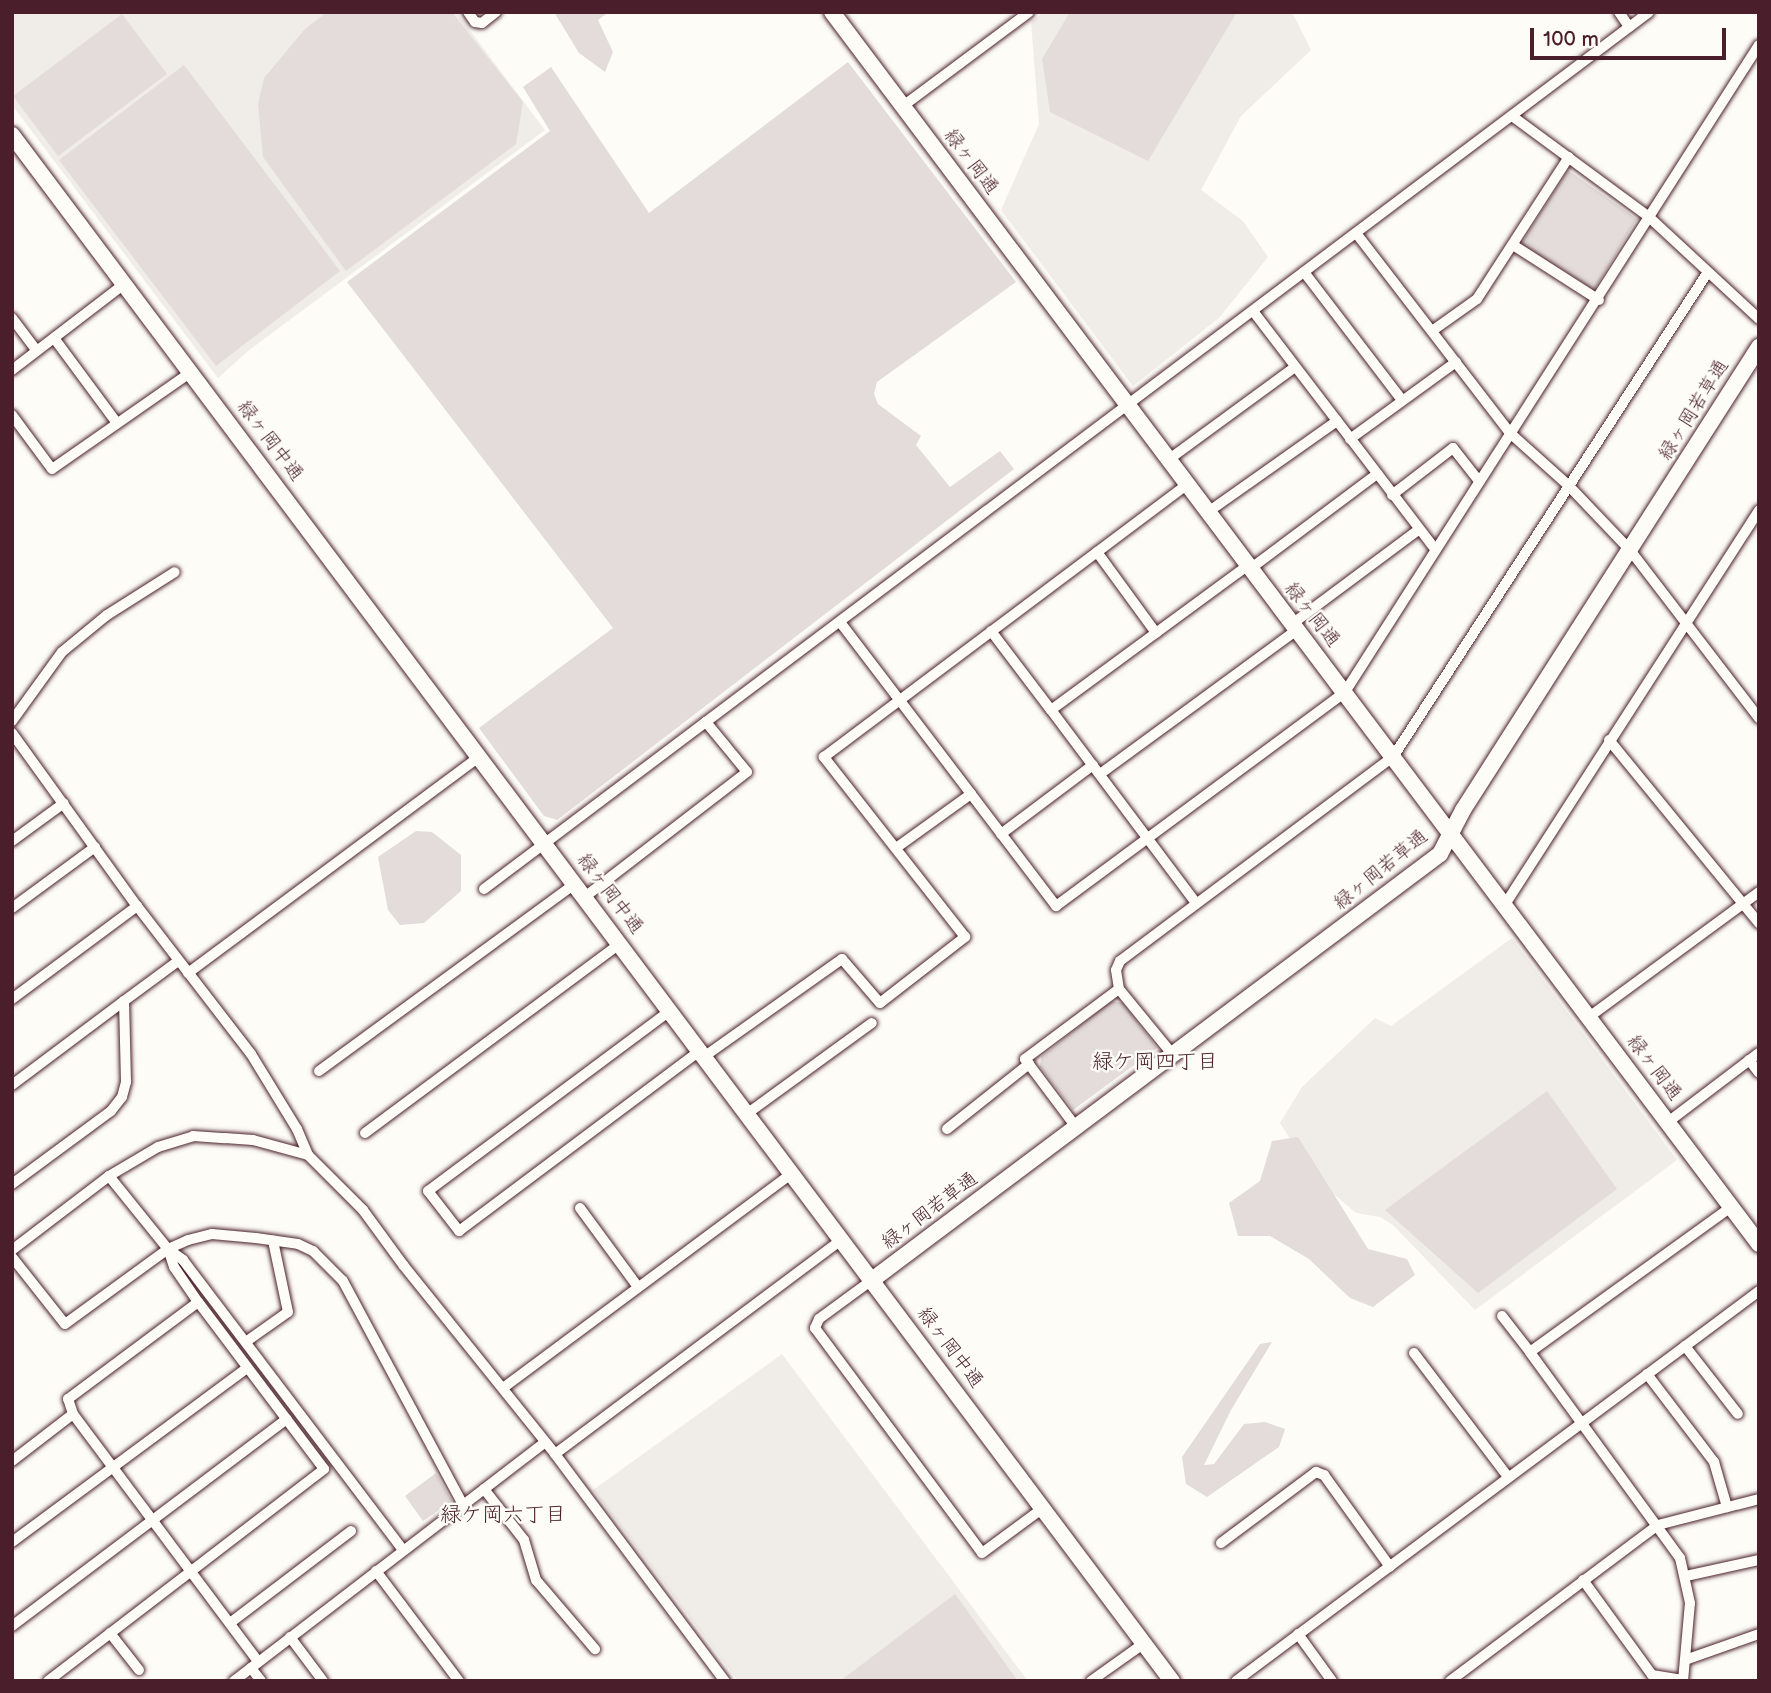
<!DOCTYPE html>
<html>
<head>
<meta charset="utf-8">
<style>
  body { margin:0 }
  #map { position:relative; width:1771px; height:1693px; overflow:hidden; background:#fdfcf7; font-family:"Balsamiq Sans","Klee One",sans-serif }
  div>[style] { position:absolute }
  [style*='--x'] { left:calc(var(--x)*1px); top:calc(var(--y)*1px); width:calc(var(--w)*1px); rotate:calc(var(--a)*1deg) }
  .built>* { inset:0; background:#f0ece8 }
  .green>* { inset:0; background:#e3dcda }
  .roads { filter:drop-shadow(0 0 2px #4a1f2b) drop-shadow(0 0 2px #4a1f2b) }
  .street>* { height:10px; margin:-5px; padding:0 5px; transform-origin:5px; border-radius:5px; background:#fdfcf7 }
  .secondary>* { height:16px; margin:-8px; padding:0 8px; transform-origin:8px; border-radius:8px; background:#fdfcf7 }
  span { translate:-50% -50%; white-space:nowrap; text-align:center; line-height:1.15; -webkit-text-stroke:5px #fdfcf7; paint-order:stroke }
  .street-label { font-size:19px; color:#4a1f2b }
  .neighbourhood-label { font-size:21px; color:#4a1f2b }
  .frame { position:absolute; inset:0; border:14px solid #4a1f2b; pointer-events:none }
  .scale { position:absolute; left:1530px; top:28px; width:196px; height:32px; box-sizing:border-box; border:4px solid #4a1f2b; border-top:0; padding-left:9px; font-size:21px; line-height:24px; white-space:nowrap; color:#4a1f2b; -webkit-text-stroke:5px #fdfcf7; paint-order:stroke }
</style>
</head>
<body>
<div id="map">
  <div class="built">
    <div style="clip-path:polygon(12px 12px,456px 12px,545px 130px,248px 351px,218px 378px,12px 105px)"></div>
    <div style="clip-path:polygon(1044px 12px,1292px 12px,1311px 50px,1241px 116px,1201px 190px,1243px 221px,1268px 257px,1219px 318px,1133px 386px,1001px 210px,1039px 124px,1031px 22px)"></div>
    <div style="clip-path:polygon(1512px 938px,1677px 1160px,1475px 1310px,1393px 1225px,1380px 1217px,1356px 1213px,1315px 1178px,1280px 1123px,1302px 1087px,1375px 1018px,1391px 1026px)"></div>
    <div style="clip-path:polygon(782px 1354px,1028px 1681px,738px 1681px,593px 1490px)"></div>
  </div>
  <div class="green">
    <div style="clip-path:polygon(327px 12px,452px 12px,523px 102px,516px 144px,346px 271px,263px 157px,258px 104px,264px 78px,305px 29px)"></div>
    <div style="clip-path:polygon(554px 12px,609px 12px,598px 20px,613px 52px,605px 72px,579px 53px)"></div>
    <div style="clip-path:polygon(1070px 12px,1237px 12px,1148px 161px,1050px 112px,1042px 59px)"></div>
    <div style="clip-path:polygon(122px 14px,167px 74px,58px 156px,13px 96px)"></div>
    <div style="clip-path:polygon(848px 62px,1016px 282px,877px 382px,874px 394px,878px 404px,921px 436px,916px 445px,950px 487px,1000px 451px,1014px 469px,557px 820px,544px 816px,479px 728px,613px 628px,347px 282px,550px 131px,523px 87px,551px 67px,649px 213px)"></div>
    <div style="clip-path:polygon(184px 65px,340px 271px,216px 366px,59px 160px)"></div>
    <div style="clip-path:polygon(1568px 170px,1637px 219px,1594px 290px,1521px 244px)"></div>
    <div style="clip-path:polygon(416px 831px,432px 832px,461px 855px,461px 891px,424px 923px,400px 925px,388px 910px,378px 857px)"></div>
    <div style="clip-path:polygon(1111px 1001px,1123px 1003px,1157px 1048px,1073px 1110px,1040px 1067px,1041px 1057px)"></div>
    <div style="clip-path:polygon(1547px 1091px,1617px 1189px,1478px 1293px,1385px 1210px)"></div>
    <div style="clip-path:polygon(1298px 1137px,1368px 1249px,1407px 1259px,1415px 1275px,1373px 1307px,1350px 1298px,1309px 1259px,1270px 1236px,1238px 1236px,1229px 1203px,1260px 1181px,1272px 1141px)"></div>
    <div style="clip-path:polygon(1272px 1342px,1231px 1410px,1204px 1465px,1214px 1464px,1244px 1424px,1265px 1422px,1285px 1429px,1279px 1447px,1207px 1497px,1186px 1484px,1182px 1457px,1260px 1344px)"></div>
    <div style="clip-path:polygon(436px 1473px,452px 1501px,423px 1521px,405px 1496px)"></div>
    <div style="clip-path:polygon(955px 1594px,1018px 1681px,840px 1681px)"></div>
  </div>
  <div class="roads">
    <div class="street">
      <div style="--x:468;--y:12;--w:12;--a:55"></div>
      <div style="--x:475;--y:22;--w:7;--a:8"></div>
      <div style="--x:482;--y:23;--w:18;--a:-38"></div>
      <div style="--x:1619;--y:12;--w:18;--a:56"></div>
      <div style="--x:903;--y:106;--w:157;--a:-36.7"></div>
      <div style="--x:1512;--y:116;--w:170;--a:36.4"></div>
      <div style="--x:1649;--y:217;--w:150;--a:42.8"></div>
      <div style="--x:1356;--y:233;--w:252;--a:52.4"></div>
      <div style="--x:1510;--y:433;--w:79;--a:41.9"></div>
      <div style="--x:1569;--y:486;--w:88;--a:46.4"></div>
      <div style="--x:1630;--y:550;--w:212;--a:52.5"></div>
      <div style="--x:1513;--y:245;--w:102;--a:32.6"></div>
      <div style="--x:1304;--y:272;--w:161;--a:52.6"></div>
      <div style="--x:1253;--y:311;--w:300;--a:52.6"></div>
      <div style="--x:12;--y:318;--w:41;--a:52.9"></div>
      <div style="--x:1432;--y:331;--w:55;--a:-35.4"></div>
      <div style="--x:1477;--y:299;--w:169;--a:-57.1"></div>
      <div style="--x:54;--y:338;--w:106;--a:53.5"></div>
      <div style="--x:12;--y:370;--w:141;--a:-37.5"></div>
      <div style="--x:12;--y:415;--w:67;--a:53.5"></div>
      <div style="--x:52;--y:469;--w:169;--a:-34.9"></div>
      <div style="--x:1350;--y:439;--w:131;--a:-36"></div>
      <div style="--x:1168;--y:460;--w:157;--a:-36.2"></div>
      <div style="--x:1392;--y:495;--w:77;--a:-37.6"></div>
      <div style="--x:1453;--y:448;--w:42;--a:51.8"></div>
      <div style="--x:1208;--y:512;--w:158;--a:-35.2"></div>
      <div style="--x:1097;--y:552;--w:100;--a:53.9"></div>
      <div style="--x:1250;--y:569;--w:159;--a:-36.8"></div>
      <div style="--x:840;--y:622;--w:216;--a:52.7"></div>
      <div style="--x:971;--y:794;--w:92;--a:144.2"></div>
      <div style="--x:1292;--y:624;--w:157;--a:-36.7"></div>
      <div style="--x:991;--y:631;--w:99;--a:52.8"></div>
      <div style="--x:12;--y:721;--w:85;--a:-54.1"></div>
      <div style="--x:62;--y:652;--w:58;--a:-39.4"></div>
      <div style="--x:107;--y:615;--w:80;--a:-32.3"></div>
      <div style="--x:12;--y:733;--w:213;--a:54.2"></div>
      <div style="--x:137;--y:906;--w:187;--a:52.4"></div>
      <div style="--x:251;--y:1054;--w:88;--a:58.5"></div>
      <div style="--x:297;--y:1129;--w:28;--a:67"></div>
      <div style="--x:1609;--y:740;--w:237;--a:50.7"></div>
      <div style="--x:1100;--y:774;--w:244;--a:-36.2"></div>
      <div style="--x:971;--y:794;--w:141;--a:52.8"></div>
      <div style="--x:1056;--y:906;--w:360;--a:-36.5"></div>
      <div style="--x:1345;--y:692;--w:768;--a:-57.39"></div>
      <div style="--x:1001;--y:834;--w:115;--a:-36.9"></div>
      <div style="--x:12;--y:841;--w:64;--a:-36.2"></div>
      <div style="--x:484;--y:889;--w:1458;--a:-36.97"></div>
      <div style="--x:586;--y:896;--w:203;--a:-37.6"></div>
      <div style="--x:747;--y:772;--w:65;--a:-129.4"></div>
      <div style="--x:1196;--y:903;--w:241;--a:-126.9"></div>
      <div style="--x:1051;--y:710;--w:243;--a:-36.3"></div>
      <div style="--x:1504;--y:906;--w:471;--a:-57.2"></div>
      <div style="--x:12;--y:908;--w:103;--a:-36.3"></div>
      <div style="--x:188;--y:973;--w:364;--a:-36.6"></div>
      <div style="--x:12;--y:999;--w:156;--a:-36.6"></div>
      <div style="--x:671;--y:1010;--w:303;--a:143.3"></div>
      <div style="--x:428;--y:1191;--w:51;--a:52.2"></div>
      <div style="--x:459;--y:1231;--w:302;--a:-36.8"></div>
      <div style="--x:1589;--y:1017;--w:211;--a:-36.3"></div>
      <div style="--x:1173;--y:1055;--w:85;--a:-129.3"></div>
      <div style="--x:1119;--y:989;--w:19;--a:-99"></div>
      <div style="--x:1116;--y:970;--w:10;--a:-66"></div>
      <div style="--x:1120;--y:961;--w:341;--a:-36.8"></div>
      <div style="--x:1393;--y:757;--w:578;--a:-57"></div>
      <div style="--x:705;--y:1056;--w:168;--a:-35.3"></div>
      <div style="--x:842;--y:959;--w:58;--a:49.2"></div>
      <div style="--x:880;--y:1003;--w:108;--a:-37.8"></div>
      <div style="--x:965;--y:937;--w:229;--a:-128.1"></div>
      <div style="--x:824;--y:757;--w:454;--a:-36.9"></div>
      <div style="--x:1749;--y:1060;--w:16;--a:52"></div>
      <div style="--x:319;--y:1071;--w:318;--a:-36.2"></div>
      <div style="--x:12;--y:1085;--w:140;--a:-36.9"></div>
      <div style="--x:748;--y:1113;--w:153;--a:-36"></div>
      <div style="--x:1668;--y:1122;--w:114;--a:-37.2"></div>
      <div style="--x:1076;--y:1127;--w:85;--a:-126.9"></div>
      <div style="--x:1025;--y:1059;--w:117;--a:-36.7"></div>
      <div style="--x:947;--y:1129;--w:105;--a:-38.4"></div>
      <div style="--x:365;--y:1133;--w:319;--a:-36.6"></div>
      <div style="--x:109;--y:1176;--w:94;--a:51.1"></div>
      <div style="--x:168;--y:1249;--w:19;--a:36"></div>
      <div style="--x:183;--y:1260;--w:364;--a:52.8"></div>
      <div style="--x:12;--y:1184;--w:123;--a:-36.4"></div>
      <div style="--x:111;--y:1111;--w:18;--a:-52"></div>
      <div style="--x:122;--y:1097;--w:16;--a:-75"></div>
      <div style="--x:126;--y:1082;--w:81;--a:-91.4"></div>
      <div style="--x:124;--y:1001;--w:67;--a:-36.5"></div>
      <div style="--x:580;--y:1208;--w:98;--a:53.7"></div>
      <div style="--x:12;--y:1250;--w:122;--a:-37.3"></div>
      <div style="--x:109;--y:1176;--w:57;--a:-30.6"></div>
      <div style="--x:158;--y:1147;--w:37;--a:-17"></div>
      <div style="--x:193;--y:1136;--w:32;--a:4"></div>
      <div style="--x:225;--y:1138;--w:28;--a:4"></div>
      <div style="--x:253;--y:1140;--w:57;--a:15.3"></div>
      <div style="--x:308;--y:1155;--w:78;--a:45"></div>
      <div style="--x:363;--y:1210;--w:69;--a:53.8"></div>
      <div style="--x:404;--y:1266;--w:241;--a:51.2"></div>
      <div style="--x:555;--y:1454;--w:284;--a:53.2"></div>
      <div style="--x:12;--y:1257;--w:85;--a:51.7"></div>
      <div style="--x:65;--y:1324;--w:127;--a:-36.1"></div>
      <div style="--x:168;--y:1249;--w:22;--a:-24"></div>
      <div style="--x:188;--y:1240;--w:25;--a:-14"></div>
      <div style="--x:212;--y:1234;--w:44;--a:5.2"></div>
      <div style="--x:256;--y:1238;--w:42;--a:8.1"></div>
      <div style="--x:298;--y:1244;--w:17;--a:25"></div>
      <div style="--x:313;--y:1251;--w:42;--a:45"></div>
      <div style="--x:343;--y:1281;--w:254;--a:61.8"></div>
      <div style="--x:872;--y:1280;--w:66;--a:143.7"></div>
      <div style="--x:819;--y:1319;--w:10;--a:114"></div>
      <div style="--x:815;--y:1328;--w:280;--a:53.4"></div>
      <div style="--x:982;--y:1553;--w:76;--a:-36.4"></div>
      <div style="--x:1502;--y:1316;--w:46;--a:52.1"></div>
      <div style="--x:247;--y:1341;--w:50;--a:-35.3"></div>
      <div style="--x:288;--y:1312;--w:73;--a:-101.9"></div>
      <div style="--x:1685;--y:1346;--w:86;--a:52.1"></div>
      <div style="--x:1414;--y:1353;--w:156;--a:52.8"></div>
      <div style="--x:1647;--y:1374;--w:111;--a:52.7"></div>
      <div style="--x:1714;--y:1462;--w:47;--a:73.9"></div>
      <div style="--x:503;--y:1388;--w:360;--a:-36.6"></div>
      <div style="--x:73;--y:1414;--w:309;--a:53.2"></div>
      <div style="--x:555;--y:1454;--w:359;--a:-36.8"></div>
      <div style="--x:12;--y:1461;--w:77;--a:-37.6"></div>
      <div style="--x:73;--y:1414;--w:16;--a:-108"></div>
      <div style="--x:68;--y:1399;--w:162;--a:-36.7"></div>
      <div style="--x:484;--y:1489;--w:65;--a:51.9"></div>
      <div style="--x:524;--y:1540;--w:42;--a:73.3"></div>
      <div style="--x:536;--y:1580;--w:91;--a:49.5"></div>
      <div style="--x:12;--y:1542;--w:292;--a:-36.5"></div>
      <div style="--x:1221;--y:1543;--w:119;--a:-36.8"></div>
      <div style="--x:1316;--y:1472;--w:9;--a:21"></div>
      <div style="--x:1324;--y:1475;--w:113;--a:54.3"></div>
      <div style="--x:376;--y:1571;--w:138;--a:53"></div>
      <div style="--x:1686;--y:1576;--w:75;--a:-12.4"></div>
      <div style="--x:1583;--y:1580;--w:117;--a:54"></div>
      <div style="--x:1652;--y:1675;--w:31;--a:9"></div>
      <div style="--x:230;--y:1623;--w:152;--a:-37.2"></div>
      <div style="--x:12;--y:1626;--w:344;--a:-37"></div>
      <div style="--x:110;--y:1633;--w:47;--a:51.9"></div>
      <div style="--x:1298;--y:1634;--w:58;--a:54.1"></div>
      <div style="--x:290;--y:1637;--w:55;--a:53.1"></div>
      <div style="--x:1685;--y:1660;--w:78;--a:-19.4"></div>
      <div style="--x:251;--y:1668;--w:16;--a:52"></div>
      <div style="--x:48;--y:1681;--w:348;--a:-37.5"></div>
      <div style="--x:324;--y:1469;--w:209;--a:-127"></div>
      <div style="--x:198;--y:1302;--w:42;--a:-124.4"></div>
      <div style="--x:174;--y:1267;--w:19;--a:-108"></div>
      <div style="--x:234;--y:1681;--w:392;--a:-37.5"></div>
      <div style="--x:1091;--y:1681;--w:64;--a:-35.4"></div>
      <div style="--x:1236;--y:1681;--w:652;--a:-36.71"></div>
      <div style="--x:1450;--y:1681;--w:260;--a:-36.9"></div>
      <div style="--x:1658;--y:1525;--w:104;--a:-14.4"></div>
      <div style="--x:1683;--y:1681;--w:78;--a:-84.9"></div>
      <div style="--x:1690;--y:1603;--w:46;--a:-102.5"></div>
      <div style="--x:1680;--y:1558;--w:255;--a:-126.1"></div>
      <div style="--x:1530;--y:1352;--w:248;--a:-35.8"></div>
    </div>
    <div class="secondary">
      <div style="--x:832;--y:12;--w:1542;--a:53.04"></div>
      <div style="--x:12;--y:135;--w:1933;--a:53.12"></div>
      <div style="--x:872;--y:1280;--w:710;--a:-36.87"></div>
      <div style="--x:1440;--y:854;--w:50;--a:-62.4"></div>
      <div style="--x:1463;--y:810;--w:550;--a:-57.41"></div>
    </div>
  </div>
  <div class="street-label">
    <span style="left:971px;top:162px;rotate:53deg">緑ヶ岡通</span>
    <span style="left:1694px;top:410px;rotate:-58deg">緑ヶ岡若草通</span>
    <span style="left:270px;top:441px;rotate:53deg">緑ヶ岡中通</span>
    <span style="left:1312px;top:615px;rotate:52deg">緑ヶ岡通</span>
    <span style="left:1381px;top:870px;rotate:-39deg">緑ヶ岡若草通</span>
    <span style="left:610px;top:894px;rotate:53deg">緑ヶ岡中通</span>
    <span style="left:1654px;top:1068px;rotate:53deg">緑ヶ岡通</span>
    <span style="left:930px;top:1211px;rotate:-37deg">緑ヶ岡若草通</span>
    <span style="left:950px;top:1348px;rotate:53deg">緑ヶ岡中通</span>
  </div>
  <div class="neighbourhood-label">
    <span style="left:1155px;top:1062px">緑ケ岡四丁目</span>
    <span style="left:503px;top:1515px">緑ケ岡六丁目</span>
  </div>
  <div class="frame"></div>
  <div class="scale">100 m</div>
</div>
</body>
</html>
